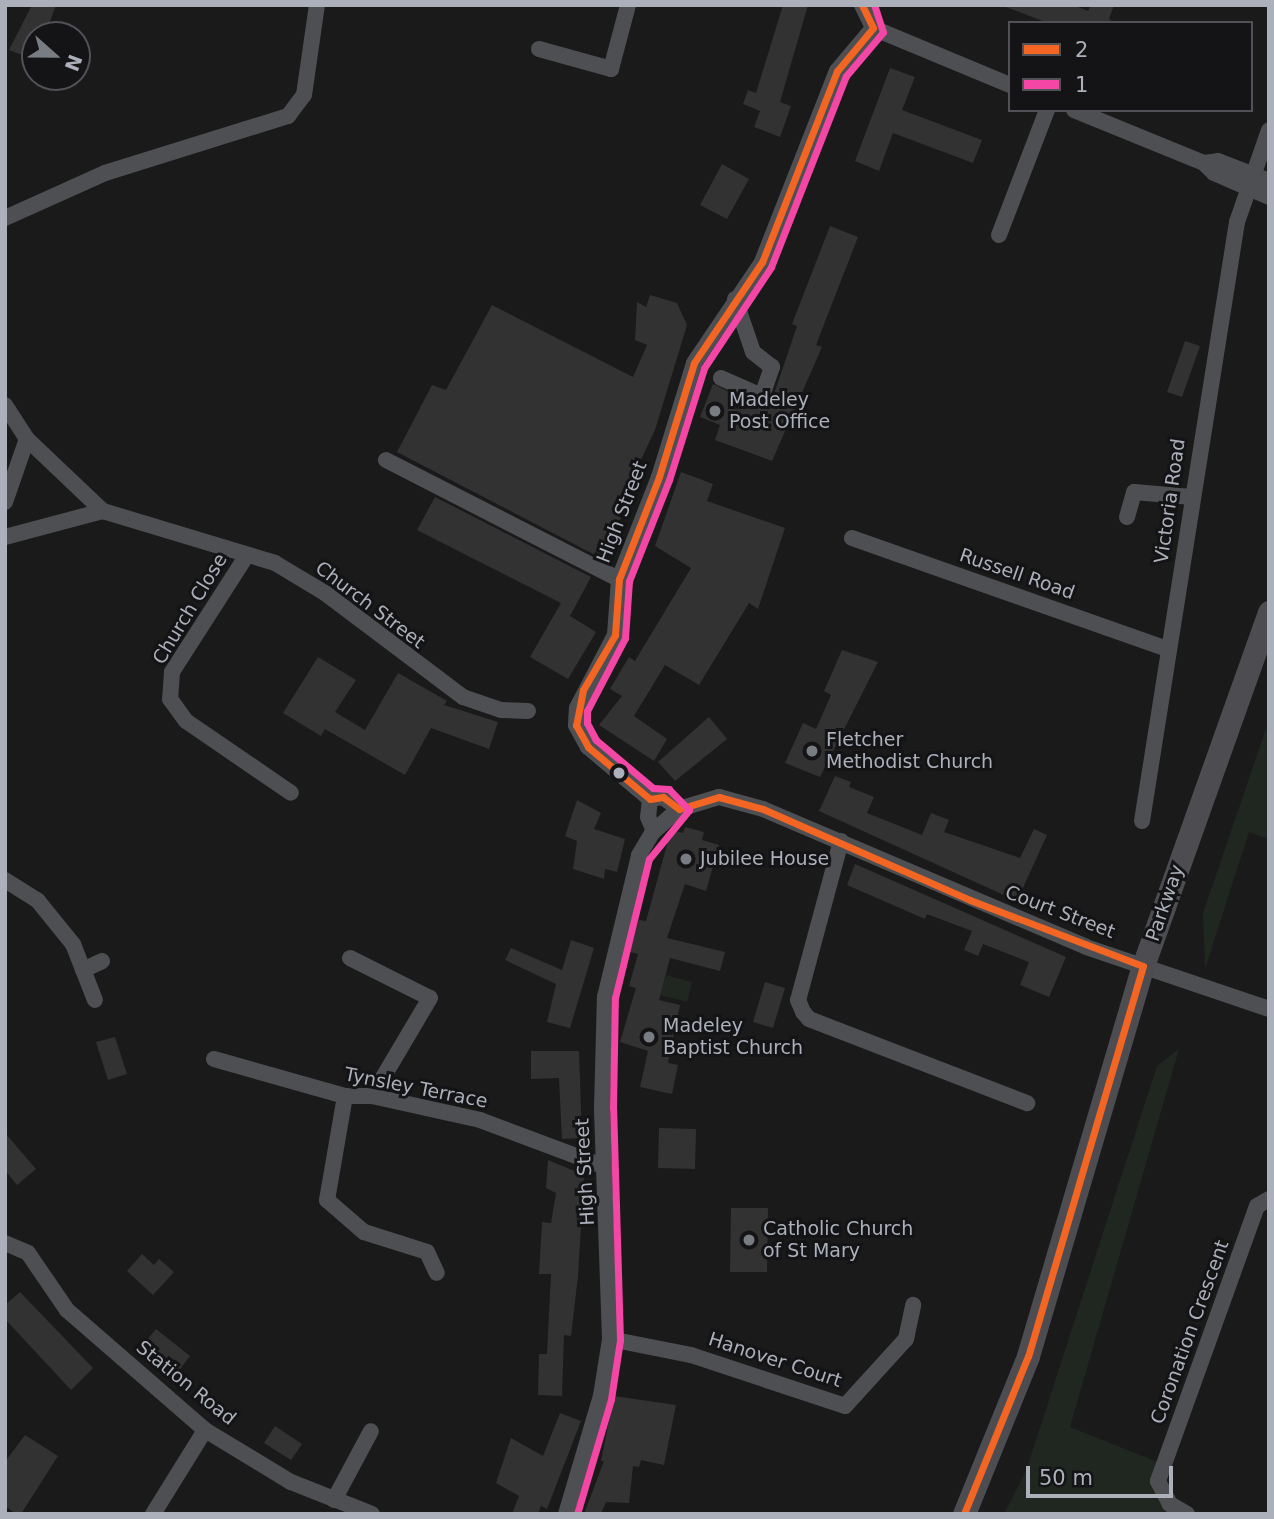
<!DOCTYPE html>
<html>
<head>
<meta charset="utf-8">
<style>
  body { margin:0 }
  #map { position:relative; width:1274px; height:1519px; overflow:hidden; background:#1a1a1a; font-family:"DejaVu Sans",sans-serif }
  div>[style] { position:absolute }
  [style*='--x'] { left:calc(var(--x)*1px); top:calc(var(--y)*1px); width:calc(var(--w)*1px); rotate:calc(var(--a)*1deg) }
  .green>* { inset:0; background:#1f2720 }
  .building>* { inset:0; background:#323232 }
  .street>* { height:16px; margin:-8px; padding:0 8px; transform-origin:8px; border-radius:8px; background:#4e4f53 }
  .secondary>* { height:23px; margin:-11.5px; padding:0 11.5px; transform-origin:11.5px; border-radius:11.5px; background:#4d4d51 }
  .bus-1>* { height:7px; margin:-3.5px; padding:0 3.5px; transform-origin:3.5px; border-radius:3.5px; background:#f26522 }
  .bus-2>* { height:7px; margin:-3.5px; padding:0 3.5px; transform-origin:3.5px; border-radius:3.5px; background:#f346a5 }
  .dots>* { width:19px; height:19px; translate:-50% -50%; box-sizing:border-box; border:4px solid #141416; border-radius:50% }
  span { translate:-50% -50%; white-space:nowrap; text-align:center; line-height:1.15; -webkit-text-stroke:6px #141416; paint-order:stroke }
  .poi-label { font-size:19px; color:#abb0bb }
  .left { translate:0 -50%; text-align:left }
  .street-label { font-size:19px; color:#abb0bb }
  .frame { position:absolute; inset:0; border:7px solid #abb0bb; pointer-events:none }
  .legend { position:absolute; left:1008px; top:21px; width:245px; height:91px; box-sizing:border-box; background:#141416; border:2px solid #505258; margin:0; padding:9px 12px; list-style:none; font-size:21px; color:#abb0bb }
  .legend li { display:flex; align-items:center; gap:14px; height:35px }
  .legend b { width:35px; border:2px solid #505258 }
  .north { position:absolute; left:21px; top:21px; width:70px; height:70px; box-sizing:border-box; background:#141416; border:2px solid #505258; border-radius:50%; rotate:111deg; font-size:19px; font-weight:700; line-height:28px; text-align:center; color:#abb0bb }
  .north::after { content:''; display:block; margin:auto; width:24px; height:32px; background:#787c83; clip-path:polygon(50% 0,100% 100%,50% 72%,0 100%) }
  .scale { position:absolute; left:1026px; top:1466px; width:147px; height:32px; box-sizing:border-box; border:4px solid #abb0bb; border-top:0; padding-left:9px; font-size:21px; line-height:24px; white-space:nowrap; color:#abb0bb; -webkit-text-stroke:5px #141416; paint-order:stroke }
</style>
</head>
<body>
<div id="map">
  <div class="green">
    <div style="clip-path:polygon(1269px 720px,1269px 839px,1249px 832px,1205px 969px,1203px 913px)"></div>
    <div style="clip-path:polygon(666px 975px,692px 982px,687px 1002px,660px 995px)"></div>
    <div style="clip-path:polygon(1179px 1049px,1070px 1427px,1160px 1463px,1175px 1514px,1004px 1514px,1026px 1471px,1157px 1066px)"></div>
  </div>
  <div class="building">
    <div style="clip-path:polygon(32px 5px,56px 5px,48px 27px,42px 25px,35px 35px,30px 58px,9px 50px)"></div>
    <div style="clip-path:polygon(783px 5px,808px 5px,780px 102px,791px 106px,780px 137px,754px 127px,760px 111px,743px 104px,748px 90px,756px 93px)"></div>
    <div style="clip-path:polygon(1073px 5px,1088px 11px,1091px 5px,1114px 5px,1109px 19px,1115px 23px,1048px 23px,1006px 7px)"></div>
    <div style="clip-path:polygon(890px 68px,915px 77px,902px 110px,982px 140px,973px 163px,893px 133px,879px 171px,855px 161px)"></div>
    <div style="clip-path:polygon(722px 164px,749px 179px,727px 219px,700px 205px)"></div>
    <div style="clip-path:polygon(830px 226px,858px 237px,816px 345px,822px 347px,772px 461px,715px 440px,720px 425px,700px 417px,713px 384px,758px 406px,772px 400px,797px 326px,792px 324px)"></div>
    <div style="clip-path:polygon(650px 295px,677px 303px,687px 325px,655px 430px,629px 485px,636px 488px,601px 558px,397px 452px,432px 385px,446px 390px,492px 305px,633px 377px,647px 345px,635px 340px,637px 302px,646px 307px)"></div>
    <div style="clip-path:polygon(1185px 341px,1200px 346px,1182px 397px,1167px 392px)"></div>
    <div style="clip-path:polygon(681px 472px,713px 484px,707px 501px,785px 528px,758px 609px,749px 603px,699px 685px,665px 665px,634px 716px,667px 739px,654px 761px,599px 725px,622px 696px,610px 689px,629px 657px,635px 661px,691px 568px,655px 546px)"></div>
    <div style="clip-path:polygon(435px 497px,591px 577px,570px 616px,596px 632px,568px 679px,530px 657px,561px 603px,417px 530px)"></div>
    <div style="clip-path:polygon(842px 650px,878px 662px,820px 777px,785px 763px,803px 723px,816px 729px,831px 695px,824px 691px)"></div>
    <div style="clip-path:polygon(318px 657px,356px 680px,335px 712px,365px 730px,398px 673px,447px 701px,444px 705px,498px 722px,489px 749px,431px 728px,405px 775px,325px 729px,321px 736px,283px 713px)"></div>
    <div style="clip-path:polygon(709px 717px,727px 739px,675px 781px,658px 762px)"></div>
    <div style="clip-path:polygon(835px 776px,851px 782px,849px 787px,874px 797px,867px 813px,922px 835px,931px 813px,949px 820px,944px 832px,1020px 858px,1034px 829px,1047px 835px,1017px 901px,819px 811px)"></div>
    <div style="clip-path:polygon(577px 800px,601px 813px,594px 829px,625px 839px,617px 872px,605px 869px,604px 879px,573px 869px,577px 841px,565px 836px)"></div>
    <div style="clip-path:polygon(685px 827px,704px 832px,702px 840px,719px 845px,706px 891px,685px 884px,667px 938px,725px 952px,720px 971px,670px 958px,659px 1000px,680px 1005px,668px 1063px,678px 1065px,672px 1094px,640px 1087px,648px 1051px,620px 1042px,636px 988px,629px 986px,638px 954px,630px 952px,639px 920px,646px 921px,671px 830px,683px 833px)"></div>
    <div style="clip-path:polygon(855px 864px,1066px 957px,1049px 997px,1020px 985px,1029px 962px,983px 944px,978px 956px,964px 950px,972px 931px,927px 914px,925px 919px,847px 885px)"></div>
    <div style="clip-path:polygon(571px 940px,594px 948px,570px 1028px,547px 1022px,556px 984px,505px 960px,511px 948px,562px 970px)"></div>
    <div style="clip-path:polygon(765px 982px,785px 988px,773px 1028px,753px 1022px)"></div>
    <div style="clip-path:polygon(115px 1037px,127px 1074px,108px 1080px,96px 1042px)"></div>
    <div style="clip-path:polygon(531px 1051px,579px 1051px,582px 1138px,562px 1139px,559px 1078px,531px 1079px)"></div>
    <div style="clip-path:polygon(659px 1128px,696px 1129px,695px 1169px,658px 1168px)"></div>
    <div style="clip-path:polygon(5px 1133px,36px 1169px,17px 1185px,5px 1170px)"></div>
    <div style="clip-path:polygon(548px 1160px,584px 1175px,578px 1276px,571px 1336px,564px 1335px,562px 1396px,538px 1395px,539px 1354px,547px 1354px,551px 1274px,539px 1274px,542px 1222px,551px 1223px,556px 1193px,546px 1188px)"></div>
    <div style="clip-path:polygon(731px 1208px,768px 1208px,767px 1272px,730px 1272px)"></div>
    <div style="clip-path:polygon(142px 1254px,154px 1265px,159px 1259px,174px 1272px,153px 1295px,127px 1271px)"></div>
    <div style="clip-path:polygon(20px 1292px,93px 1368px,71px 1390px,5px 1319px,5px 1305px)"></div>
    <div style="clip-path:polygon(156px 1329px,190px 1356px,174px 1377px,138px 1351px)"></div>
    <div style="clip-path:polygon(614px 1396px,676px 1405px,664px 1465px,641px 1460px,639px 1467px,633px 1466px,629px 1503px,606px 1502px,601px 1514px,584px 1514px,604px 1461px,601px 1461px)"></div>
    <div style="clip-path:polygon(560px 1413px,581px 1421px,547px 1509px,541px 1506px,538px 1514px,512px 1514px,519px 1496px,496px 1483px,511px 1438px,543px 1456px)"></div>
    <div style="clip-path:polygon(275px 1426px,302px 1444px,291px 1460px,264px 1443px)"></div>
    <div style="clip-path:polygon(25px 1435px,58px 1456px,21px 1514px,16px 1514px,5px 1506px,5px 1462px)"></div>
  </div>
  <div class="street">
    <div style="--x:862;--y:5;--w:25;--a:64"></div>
    <div style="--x:873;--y:28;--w:148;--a:22.6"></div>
    <div style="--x:539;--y:49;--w:75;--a:15.5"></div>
    <div style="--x:611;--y:69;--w:66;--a:-75.1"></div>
    <div style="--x:1074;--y:110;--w:140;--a:22.2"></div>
    <div style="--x:1204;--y:163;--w:14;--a:45"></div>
    <div style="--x:1214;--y:173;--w:60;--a:23.6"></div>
    <div style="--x:1204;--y:163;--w:14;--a:-8"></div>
    <div style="--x:1218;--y:161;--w:55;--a:21.4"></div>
    <div style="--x:5;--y:218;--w:110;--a:-24.2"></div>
    <div style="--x:105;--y:173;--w:192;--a:-17.3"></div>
    <div style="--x:288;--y:116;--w:26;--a:-53"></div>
    <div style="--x:304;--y:95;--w:91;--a:-81.8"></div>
    <div style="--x:999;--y:235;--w:134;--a:-69"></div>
    <div style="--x:721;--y:378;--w:45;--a:23.7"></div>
    <div style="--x:762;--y:396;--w:31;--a:-71"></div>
    <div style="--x:772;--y:367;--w:24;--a:-142"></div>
    <div style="--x:753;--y:352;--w:56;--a:-108.8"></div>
    <div style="--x:5;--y:405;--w:40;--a:57.1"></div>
    <div style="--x:27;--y:439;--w:105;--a:43.5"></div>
    <div style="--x:103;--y:511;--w:180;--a:16.8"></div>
    <div style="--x:275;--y:563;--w:58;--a:31"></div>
    <div style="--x:325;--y:593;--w:173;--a:37"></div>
    <div style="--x:463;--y:697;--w:40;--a:18.9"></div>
    <div style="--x:501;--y:710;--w:27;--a:2"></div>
    <div style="--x:386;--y:460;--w:262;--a:27.1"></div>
    <div style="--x:5;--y:502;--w:67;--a:-70.8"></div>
    <div style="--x:1127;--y:517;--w:26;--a:-74"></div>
    <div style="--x:1134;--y:492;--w:58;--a:4.9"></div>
    <div style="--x:5;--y:537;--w:101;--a:-14.9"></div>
    <div style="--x:852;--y:538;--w:335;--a:19.4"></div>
    <div style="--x:247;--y:555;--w:139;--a:122.7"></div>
    <div style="--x:172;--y:672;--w:27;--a:94"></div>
    <div style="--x:170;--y:699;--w:27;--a:54"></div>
    <div style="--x:186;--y:721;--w:127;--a:34.4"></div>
    <div style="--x:650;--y:799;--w:81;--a:-140"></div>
    <div style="--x:588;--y:747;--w:25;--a:-119"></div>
    <div style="--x:576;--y:725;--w:17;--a:-87"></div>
    <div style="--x:577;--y:708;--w:82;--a:-62.5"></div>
    <div style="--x:615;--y:635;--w:56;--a:-85.9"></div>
    <div style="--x:619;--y:579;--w:110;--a:-68.6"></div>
    <div style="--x:659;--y:477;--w:119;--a:-72.9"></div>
    <div style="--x:694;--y:363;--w:122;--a:-56"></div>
    <div style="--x:762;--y:262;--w:205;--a:-68.6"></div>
    <div style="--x:837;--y:71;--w:56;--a:-50.1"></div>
    <div style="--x:650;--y:799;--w:13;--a:-9"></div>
    <div style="--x:663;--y:797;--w:20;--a:37"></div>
    <div style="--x:650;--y:799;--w:18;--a:96"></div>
    <div style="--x:648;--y:817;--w:15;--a:67"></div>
    <div style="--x:1142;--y:821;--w:606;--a:-80.99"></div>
    <div style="--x:1237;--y:222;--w:97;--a:-70.8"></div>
    <div style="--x:841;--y:841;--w:165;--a:105.1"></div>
    <div style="--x:798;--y:1000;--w:13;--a:67"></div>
    <div style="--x:803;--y:1012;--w:9;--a:49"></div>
    <div style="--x:809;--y:1019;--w:234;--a:21.1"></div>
    <div style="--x:5;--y:880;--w:39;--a:32"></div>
    <div style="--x:38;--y:901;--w:55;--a:50.9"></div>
    <div style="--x:73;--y:944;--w:60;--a:68.6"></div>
    <div style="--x:350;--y:958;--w:89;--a:26.6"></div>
    <div style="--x:430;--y:998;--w:114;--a:120.6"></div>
    <div style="--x:83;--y:970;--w:21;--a:-25"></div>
    <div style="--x:214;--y:1059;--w:136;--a:15.8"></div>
    <div style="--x:345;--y:1096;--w:27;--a:0"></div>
    <div style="--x:372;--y:1096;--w:111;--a:12.5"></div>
    <div style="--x:480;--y:1120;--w:134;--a:20.5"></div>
    <div style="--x:345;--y:1096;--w:106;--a:99.8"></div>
    <div style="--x:327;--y:1200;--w:49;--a:40.9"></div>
    <div style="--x:364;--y:1232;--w:66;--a:17.6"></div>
    <div style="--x:427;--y:1252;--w:23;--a:65"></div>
    <div style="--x:5;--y:1243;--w:25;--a:23"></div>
    <div style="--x:28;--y:1253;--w:69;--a:55.6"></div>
    <div style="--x:67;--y:1310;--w:183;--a:41"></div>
    <div style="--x:205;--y:1430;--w:100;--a:31.2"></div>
    <div style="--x:291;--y:1482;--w:87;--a:21.6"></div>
    <div style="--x:610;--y:1339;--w:83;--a:11.2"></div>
    <div style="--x:691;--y:1355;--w:162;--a:18.3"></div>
    <div style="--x:845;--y:1406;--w:91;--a:-47.7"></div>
    <div style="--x:906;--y:1339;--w:35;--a:-78"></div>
    <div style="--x:334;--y:1500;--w:78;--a:-61.8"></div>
    <div style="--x:153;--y:1514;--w:99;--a:-58.2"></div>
    <div style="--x:566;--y:1514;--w:123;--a:-73.5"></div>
    <div style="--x:601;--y:1396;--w:58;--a:-81"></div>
    <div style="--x:610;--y:1339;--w:231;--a:-92"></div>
    <div style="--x:602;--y:1108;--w:111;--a:-88.5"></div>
    <div style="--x:605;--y:997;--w:146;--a:-76.5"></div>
    <div style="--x:639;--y:855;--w:26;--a:-59"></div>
    <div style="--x:652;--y:833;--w:36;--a:-42"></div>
    <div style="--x:679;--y:809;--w:42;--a:-16.7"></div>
    <div style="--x:719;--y:797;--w:46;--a:15.3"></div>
    <div style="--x:763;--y:809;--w:351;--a:23.1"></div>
    <div style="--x:1086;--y:947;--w:193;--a:18.7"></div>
    <div style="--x:1187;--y:1514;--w:20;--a:-150"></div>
    <div style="--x:1170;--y:1504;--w:26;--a:-118"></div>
    <div style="--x:1158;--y:1481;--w:292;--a:-70.2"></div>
    <div style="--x:1257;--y:1206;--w:14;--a:-30"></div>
  </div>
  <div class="secondary">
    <div style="--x:964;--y:1514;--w:170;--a:-67.9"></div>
    <div style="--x:1028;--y:1356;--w:407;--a:-73.6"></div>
    <div style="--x:1143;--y:966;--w:376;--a:-70.4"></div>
  </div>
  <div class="bus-1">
    <div style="--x:862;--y:5;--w:25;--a:64"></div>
    <div style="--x:873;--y:28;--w:56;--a:129.9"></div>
    <div style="--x:837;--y:71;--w:205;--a:111.4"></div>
    <div style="--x:762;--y:262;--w:122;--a:124"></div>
    <div style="--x:694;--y:363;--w:119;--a:107.1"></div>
    <div style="--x:659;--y:477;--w:110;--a:111.4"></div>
    <div style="--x:619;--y:579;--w:56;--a:94.1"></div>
    <div style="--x:615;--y:635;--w:64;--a:120.2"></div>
    <div style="--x:583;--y:690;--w:36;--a:101"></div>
    <div style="--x:576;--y:725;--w:25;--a:61"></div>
    <div style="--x:588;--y:747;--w:81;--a:40"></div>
    <div style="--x:650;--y:799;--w:13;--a:-9"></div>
    <div style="--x:663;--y:797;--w:20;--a:37"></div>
    <div style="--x:679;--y:809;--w:42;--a:-16.7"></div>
    <div style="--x:719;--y:797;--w:46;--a:15.3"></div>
    <div style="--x:763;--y:809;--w:226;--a:23.7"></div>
    <div style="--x:970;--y:900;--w:185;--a:20.9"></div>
    <div style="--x:1143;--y:966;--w:407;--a:106.4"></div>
    <div style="--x:1028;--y:1356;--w:170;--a:112.1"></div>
  </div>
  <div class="bus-2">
    <div style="--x:577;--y:1514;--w:120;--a:-73.5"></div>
    <div style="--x:611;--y:1399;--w:60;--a:-81.3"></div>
    <div style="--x:620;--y:1340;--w:232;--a:-91.7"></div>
    <div style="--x:613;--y:1108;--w:110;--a:-89"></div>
    <div style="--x:615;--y:998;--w:143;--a:-76.3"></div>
    <div style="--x:649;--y:859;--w:63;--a:-50.8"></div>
    <div style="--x:689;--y:810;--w:29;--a:-134"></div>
    <div style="--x:669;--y:789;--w:16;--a:-176"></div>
    <div style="--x:653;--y:788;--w:75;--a:-139.9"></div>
    <div style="--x:596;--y:740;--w:19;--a:-118"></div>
    <div style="--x:587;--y:723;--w:12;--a:-90"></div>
    <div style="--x:587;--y:711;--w:82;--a:-62.5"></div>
    <div style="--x:625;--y:638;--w:57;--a:-86"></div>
    <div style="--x:629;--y:581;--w:109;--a:-68.4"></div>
    <div style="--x:669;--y:480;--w:117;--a:-72.6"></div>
    <div style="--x:704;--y:368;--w:121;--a:-56.4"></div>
    <div style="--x:771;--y:267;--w:205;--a:-68.6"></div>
    <div style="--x:846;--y:76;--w:57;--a:-49.9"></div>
    <div style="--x:883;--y:32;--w:28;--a:-108"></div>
  </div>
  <div class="dots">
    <div style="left:715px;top:411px;background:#787c83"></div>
    <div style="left:812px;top:751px;background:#787c83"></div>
    <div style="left:619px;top:773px;background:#abb0bb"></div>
    <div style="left:686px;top:859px;background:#787c83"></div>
    <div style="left:649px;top:1037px;background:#787c83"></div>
    <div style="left:749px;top:1240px;background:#787c83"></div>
  </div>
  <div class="poi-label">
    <span class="left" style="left:729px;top:411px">Madeley<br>Post Office</span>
    <span class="left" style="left:826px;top:751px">Fletcher<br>Methodist Church</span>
    <span class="left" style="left:700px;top:859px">Jubilee House</span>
    <span class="left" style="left:663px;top:1037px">Madeley<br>Baptist Church</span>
    <span class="left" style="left:763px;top:1240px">Catholic Church<br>of St Mary</span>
  </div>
  <div class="street-label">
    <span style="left:1170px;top:501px;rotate:-82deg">Victoria Road</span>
    <span style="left:622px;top:512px;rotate:-69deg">High Street</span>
    <span style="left:1017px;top:574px;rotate:19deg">Russell Road</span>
    <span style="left:370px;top:605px;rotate:37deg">Church Street</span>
    <span style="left:190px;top:609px;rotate:-59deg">Church Close</span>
    <span style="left:1165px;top:903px;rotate:-71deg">Parkway</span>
    <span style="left:1060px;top:912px;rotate:21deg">Court Street</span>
    <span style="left:416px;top:1088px;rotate:11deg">Tynsley Terrace</span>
    <span style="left:585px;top:1172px;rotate:-93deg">High Street</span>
    <span style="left:1190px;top:1332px;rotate:-70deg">Coronation Crescent</span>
    <span style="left:775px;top:1360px;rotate:18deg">Hanover Court</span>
    <span style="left:186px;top:1383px;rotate:39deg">Station Road</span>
  </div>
  <div class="frame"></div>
  <ul class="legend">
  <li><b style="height:9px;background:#f26522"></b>2</li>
  <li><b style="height:9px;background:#f346a5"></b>1</li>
  </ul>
  <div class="north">N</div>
  <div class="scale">50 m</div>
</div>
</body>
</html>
